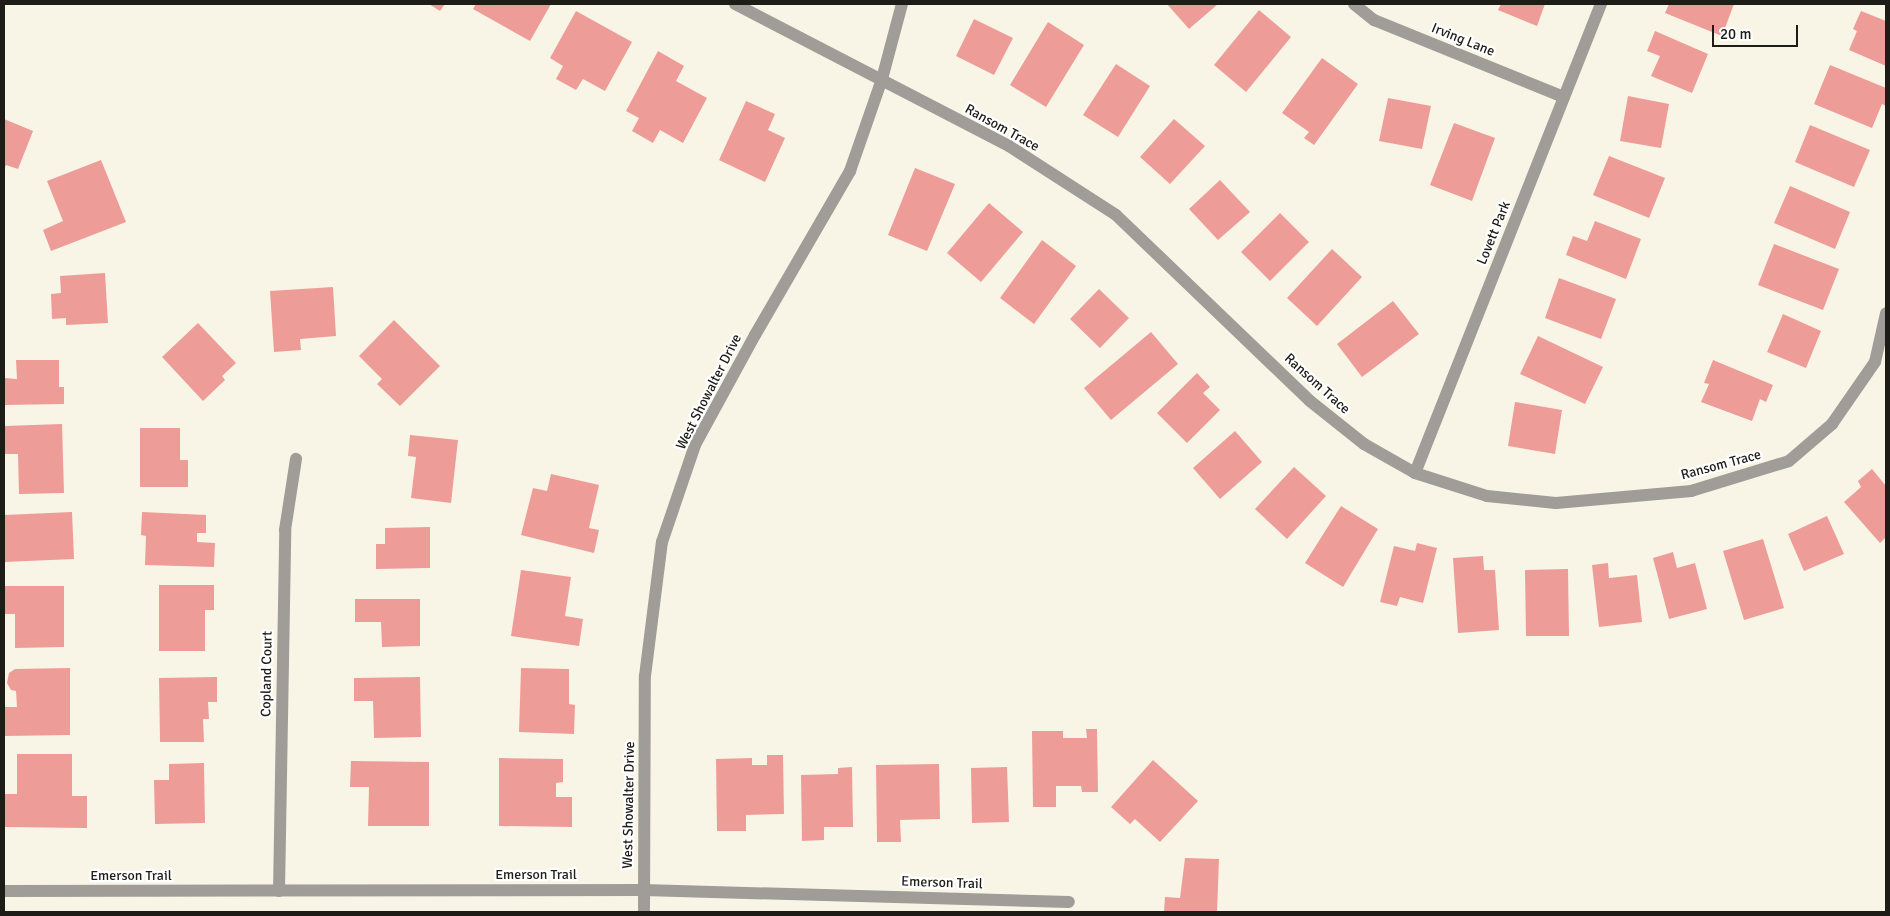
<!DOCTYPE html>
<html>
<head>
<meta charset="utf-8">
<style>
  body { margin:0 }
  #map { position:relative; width:1890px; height:916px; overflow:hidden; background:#f8f5e7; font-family:Signika,sans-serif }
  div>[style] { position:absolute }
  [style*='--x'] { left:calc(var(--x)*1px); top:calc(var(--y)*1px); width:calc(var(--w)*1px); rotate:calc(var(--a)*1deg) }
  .building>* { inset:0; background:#ee9c97 }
  .minor>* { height:12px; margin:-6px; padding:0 6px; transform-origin:6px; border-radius:6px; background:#a09c97 }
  span { translate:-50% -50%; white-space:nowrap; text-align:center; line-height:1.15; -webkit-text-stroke:4.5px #fff; paint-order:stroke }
  .street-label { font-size:14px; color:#1d1c17 }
  .frame { position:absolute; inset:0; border:5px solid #1d1c17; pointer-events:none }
  .scale { position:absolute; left:1712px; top:25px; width:86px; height:22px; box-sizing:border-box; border:2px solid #1d1c17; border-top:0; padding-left:6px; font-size:15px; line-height:18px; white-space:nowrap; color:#1d1c17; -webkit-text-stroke:4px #fff; paint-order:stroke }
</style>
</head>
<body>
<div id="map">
  <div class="building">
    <div style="clip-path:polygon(429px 4px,445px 4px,440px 11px)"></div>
    <div style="clip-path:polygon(476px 4px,551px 4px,530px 41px,473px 9px)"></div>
    <div style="clip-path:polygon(1167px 4px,1218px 4px,1189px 29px)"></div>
    <div style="clip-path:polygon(1501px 4px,1545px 4px,1537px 26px,1498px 10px)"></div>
    <div style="clip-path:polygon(1669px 4px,1734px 4px,1722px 36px,1665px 13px)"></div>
    <div style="clip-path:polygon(1259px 10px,1291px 37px,1246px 92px,1214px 65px)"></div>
    <div style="clip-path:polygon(576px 11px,632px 42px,605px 91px,583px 79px,576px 90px,556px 79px,563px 66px,550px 58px)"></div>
    <div style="clip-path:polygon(1861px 11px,1886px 21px,1886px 66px,1849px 50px,1857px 31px,1853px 29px)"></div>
    <div style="clip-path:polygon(974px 19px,1013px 38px,994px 75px,956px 56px)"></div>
    <div style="clip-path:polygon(1048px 22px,1084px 45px,1046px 107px,1010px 85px)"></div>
    <div style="clip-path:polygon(1655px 31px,1708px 54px,1692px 93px,1651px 76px,1660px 56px,1647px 51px)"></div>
    <div style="clip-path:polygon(658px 51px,684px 66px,676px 81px,707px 98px,683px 143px,660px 130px,653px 143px,632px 131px,639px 118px,626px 111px)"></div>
    <div style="clip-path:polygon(1322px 58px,1358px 84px,1314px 145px,1304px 138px,1309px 132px,1282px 113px)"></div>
    <div style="clip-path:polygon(1116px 64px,1150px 86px,1118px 137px,1083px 115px)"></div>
    <div style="clip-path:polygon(1830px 65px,1886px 88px,1886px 106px,1882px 104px,1872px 128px,1814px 104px)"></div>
    <div style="clip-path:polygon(1628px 96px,1669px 104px,1661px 148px,1620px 141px)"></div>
    <div style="clip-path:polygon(1388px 98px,1431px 106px,1422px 149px,1379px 141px)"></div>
    <div style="clip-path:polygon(746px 101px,775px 114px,768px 130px,785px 138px,765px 182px,719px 160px)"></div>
    <div style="clip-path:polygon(4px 119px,33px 131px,18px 169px,6px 165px,4px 170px)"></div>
    <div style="clip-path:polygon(1174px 119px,1205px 146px,1170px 184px,1140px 157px)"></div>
    <div style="clip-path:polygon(1454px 123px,1495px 138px,1472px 201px,1430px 185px)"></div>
    <div style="clip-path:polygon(1810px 125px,1870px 150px,1854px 187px,1795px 162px)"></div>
    <div style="clip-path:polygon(1609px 156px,1665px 178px,1649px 218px,1593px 195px)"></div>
    <div style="clip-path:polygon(101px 160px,126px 222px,51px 251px,43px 230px,63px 221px,47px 181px)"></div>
    <div style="clip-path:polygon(915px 168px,955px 184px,927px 251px,888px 235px)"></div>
    <div style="clip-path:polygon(1220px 180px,1250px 212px,1218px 240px,1189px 209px)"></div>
    <div style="clip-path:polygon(1790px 186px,1850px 212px,1835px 249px,1774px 223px)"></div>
    <div style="clip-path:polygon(989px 203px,1023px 232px,981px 282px,947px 253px)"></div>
    <div style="clip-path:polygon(1280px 213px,1309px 242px,1270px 281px,1241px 252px)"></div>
    <div style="clip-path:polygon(1595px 221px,1641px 239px,1626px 279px,1566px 255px,1573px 236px,1587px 241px)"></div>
    <div style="clip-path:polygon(1042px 240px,1076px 266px,1034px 324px,1000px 298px)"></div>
    <div style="clip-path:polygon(1774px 244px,1839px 269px,1823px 310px,1758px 285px)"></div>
    <div style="clip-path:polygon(1332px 249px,1362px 277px,1317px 326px,1287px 298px)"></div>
    <div style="clip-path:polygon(105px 273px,108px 323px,66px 325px,66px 318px,52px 319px,51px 294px,61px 293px,60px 276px)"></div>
    <div style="clip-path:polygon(1559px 278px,1616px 299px,1601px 339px,1545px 318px)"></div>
    <div style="clip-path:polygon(333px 287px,336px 336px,300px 339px,301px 350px,274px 352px,270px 291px)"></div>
    <div style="clip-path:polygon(1099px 289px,1129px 318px,1100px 348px,1070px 319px)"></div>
    <div style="clip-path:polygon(1393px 301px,1419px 334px,1362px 377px,1337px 344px)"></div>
    <div style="clip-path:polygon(1783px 314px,1821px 331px,1806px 368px,1767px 352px)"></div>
    <div style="clip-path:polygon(394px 320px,440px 366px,400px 406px,377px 384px,382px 379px,359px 356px)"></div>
    <div style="clip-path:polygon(198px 323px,236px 363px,222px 376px,225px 380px,203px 401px,162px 357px)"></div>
    <div style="clip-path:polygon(1151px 332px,1178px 364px,1111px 420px,1084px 388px)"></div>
    <div style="clip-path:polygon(1538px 336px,1603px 367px,1585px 404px,1520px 374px)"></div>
    <div style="clip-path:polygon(16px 360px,59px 360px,59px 387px,64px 387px,64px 404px,4px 405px,4px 378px,17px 379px)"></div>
    <div style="clip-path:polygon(1713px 360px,1773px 385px,1766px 402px,1760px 399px,1752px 421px,1701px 402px,1709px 384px,1704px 383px)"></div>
    <div style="clip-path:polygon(1197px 373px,1210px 387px,1203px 393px,1220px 410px,1187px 443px,1157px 413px)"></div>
    <div style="clip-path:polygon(1515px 402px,1562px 410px,1555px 454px,1508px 446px)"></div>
    <div style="clip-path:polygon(62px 424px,64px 493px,19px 494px,18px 454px,4px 454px,4px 426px)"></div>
    <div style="clip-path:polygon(140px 428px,180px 428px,180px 460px,188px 460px,188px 487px,140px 487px)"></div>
    <div style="clip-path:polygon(1235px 431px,1262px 462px,1220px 499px,1193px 468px)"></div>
    <div style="clip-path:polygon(410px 435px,458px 440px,451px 503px,411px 498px,416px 457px,408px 456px)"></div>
    <div style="clip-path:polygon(1294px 467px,1326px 496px,1287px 539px,1255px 509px)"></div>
    <div style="clip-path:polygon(1872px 469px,1886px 486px,1886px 537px,1880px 543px,1844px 502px,1861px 487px,1858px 481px)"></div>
    <div style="clip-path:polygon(551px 474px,599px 485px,589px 528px,599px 530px,594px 553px,521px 535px,533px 488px,547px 491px)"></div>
    <div style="clip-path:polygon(1341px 506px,1378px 529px,1343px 587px,1305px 563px)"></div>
    <div style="clip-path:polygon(72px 512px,74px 559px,4px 562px,4px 515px)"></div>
    <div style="clip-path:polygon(142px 512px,206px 515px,206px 533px,197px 533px,197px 542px,215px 543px,214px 567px,145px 565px,146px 536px,141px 535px)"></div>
    <div style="clip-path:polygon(1827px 516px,1844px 554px,1804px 571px,1788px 534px)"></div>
    <div style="clip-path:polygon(430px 527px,430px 568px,376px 569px,376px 544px,385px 544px,385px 528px)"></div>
    <div style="clip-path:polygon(1763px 539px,1784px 608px,1744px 620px,1723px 551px)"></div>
    <div style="clip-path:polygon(1417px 543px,1437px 548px,1423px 603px,1400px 597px,1397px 606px,1380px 602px,1394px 546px,1415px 551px)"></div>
    <div style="clip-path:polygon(1673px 552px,1677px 568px,1695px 563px,1707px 609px,1669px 619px,1653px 558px)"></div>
    <div style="clip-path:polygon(1483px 556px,1484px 570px,1495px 570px,1499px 630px,1458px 633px,1453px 558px)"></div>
    <div style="clip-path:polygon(1608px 563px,1609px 578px,1637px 575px,1642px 622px,1599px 627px,1592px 565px)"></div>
    <div style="clip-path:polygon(1568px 569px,1569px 636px,1526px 636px,1525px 570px)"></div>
    <div style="clip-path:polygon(521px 570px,571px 577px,565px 616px,583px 619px,579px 646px,511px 636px)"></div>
    <div style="clip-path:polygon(159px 585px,214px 585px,214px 610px,205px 610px,205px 651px,159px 651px)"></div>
    <div style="clip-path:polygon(4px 586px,64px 586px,64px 647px,15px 648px,15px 614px,4px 614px)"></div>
    <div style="clip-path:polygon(355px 599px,420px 599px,420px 646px,382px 647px,381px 622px,355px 622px)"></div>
    <div style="clip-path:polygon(70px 668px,70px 735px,4px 736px,4px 707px,17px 707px,16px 691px,11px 690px,7px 683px,9px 673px,15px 669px)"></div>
    <div style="clip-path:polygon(521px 668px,569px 669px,569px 704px,575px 705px,574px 734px,519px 732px)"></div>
    <div style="clip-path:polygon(217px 677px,217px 702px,208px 702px,209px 719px,203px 719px,204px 742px,160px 742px,159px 678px)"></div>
    <div style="clip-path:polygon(420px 677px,421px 737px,374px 738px,373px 701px,354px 701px,354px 678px)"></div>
    <div style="clip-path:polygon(1086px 729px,1097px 729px,1098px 792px,1082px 792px,1081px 786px,1056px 786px,1056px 807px,1033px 807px,1032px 731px,1063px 731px,1063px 738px,1087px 738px)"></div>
    <div style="clip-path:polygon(17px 754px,72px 754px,72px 796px,87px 796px,87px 828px,4px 827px,4px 794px,17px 794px)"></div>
    <div style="clip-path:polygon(767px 755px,783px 755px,784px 814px,746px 815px,746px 831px,717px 831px,716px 759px,752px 758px,752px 765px,767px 765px)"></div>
    <div style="clip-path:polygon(499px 758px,563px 759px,563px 782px,556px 783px,556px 797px,572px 797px,572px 827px,499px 826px)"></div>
    <div style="clip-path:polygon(1153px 760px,1198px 801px,1160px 842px,1135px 819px,1130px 824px,1111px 807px)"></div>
    <div style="clip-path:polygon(351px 761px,429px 762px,429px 826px,368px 826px,369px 787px,350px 787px)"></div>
    <div style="clip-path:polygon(204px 763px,205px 823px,155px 824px,154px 780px,169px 780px,169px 764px)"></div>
    <div style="clip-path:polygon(939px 764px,940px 819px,900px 820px,901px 842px,877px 842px,876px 765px)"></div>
    <div style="clip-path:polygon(852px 767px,853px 827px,824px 827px,824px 840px,802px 841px,801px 775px,838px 774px,838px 768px)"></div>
    <div style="clip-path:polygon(1007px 767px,1009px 822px,972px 823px,971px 768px)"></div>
    <div style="clip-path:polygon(1185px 858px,1219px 859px,1217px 912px,1164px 912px,1165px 897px,1180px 898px)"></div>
  </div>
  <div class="minor">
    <div style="--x:735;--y:4;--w:309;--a:27.4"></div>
    <div style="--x:1009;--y:146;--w:127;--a:32.8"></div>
    <div style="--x:1116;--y:215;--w:269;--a:43.8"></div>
    <div style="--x:1310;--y:401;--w:69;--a:38.5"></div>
    <div style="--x:1364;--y:444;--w:59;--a:29.6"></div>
    <div style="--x:1415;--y:473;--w:76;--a:17.7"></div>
    <div style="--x:1487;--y:496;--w:69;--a:5.8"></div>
    <div style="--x:1556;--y:503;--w:136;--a:-5.1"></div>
    <div style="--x:1691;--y:491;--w:102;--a:-17"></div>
    <div style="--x:1789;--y:461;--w:57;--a:-40.7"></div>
    <div style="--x:1832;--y:424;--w:75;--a:-55.3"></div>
    <div style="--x:1875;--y:362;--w:50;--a:-77.3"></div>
    <div style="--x:1354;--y:4;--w:26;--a:39"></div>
    <div style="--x:1374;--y:20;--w:205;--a:22.1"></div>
    <div style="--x:1415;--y:473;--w:505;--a:-68.37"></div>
    <div style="--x:4;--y:891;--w:639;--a:-0.09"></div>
    <div style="--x:643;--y:890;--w:426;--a:1.6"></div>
    <div style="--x:279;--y:891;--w:361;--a:-89"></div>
    <div style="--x:285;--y:530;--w:72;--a:-81.2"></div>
    <div style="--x:644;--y:912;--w:236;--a:-89.8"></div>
    <div style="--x:645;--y:676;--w:135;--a:-82.8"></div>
    <div style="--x:662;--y:542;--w:102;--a:-71.2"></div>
    <div style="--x:695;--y:445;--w:125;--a:-61.4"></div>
    <div style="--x:755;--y:335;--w:190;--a:-59.9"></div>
    <div style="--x:850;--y:171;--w:97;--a:-70.8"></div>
    <div style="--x:882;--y:79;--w:78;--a:-75.1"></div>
  </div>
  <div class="street-label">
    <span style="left:1463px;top:40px;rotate:22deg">Irving Lane</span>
    <span style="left:1002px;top:128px;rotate:29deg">Ransom Trace</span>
    <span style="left:1494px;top:233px;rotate:-68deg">Lovett Park</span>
    <span style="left:1317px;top:384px;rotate:42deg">Ransom Trace</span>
    <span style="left:709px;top:392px;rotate:-63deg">West Showalter Drive</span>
    <span style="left:1721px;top:465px;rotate:-15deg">Ransom Trace</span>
    <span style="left:267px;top:674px;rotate:-89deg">Copland Court</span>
    <span style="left:629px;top:805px;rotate:-89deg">West Showalter Drive</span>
    <span style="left:536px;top:875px">Emerson Trail</span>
    <span style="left:131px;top:876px">Emerson Trail</span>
    <span style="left:942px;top:883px;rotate:2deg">Emerson Trail</span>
  </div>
  <div class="frame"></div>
  <div class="scale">20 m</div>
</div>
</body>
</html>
